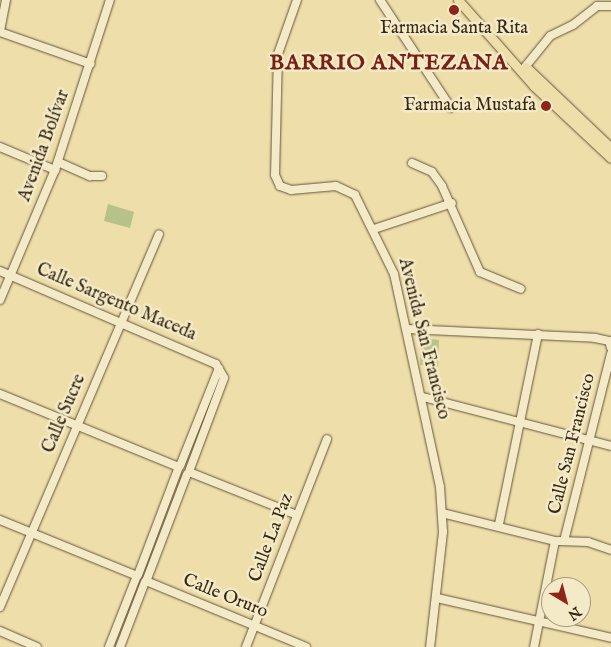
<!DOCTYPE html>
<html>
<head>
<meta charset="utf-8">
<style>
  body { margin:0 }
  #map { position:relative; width:611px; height:647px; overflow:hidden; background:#eedeaa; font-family:"IM FELL English",serif }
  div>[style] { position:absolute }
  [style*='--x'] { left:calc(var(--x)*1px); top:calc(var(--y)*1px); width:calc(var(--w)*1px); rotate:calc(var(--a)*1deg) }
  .green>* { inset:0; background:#b7c18a }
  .roads { filter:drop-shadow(0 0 1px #65553a) drop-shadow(0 0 1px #65553a) }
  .minor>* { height:8px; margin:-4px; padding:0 4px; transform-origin:4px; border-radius:4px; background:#f4eac8 }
  .major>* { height:9px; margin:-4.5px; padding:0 4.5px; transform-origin:4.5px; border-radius:4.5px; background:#eedeaa }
  .dots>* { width:14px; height:14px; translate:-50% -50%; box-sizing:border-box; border:2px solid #f4eac8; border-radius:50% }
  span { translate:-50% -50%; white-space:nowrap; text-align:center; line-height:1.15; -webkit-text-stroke:5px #f4eac8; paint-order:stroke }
  .poi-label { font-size:18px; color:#372714 }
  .right { translate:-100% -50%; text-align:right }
  .street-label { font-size:18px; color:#372714 }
  .district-label { font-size:22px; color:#7a1f14; font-weight:700; letter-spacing:1px }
  .north { position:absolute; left:541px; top:577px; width:50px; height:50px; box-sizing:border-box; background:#f4eac8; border:1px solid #a89c80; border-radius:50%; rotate:143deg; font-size:14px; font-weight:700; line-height:20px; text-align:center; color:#372714 }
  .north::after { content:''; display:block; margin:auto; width:18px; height:22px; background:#8f2418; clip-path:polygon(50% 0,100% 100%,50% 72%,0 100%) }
</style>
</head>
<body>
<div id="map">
  <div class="green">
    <div style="clip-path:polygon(108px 204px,134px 212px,130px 228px,104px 221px)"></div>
    <div style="clip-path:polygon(421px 338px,439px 340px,438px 367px,420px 365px)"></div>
  </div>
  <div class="roads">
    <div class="minor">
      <div style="--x:297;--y:0;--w:57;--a:109.4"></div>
      <div style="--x:278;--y:54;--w:121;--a:91.4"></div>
      <div style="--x:275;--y:175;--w:12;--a:66"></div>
      <div style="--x:280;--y:186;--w:12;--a:20"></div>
      <div style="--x:291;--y:190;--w:45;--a:-5.1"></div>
      <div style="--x:336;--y:186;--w:21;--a:25"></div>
      <div style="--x:355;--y:195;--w:88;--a:63.7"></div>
      <div style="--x:394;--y:274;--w:218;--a:77.8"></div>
      <div style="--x:440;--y:487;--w:45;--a:86.2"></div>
      <div style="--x:443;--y:532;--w:116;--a:96.4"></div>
      <div style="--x:380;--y:0;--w:129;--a:56.7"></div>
      <div style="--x:0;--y:31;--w:32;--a:-79"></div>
      <div style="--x:0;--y:32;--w:96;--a:19.4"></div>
      <div style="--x:525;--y:67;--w:40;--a:-51"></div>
      <div style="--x:550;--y:36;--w:25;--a:-26"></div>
      <div style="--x:573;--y:25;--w:31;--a:-38"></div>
      <div style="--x:597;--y:6;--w:14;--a:0"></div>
      <div style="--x:0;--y:147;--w:60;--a:22.7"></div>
      <div style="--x:58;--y:162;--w:35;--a:24"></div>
      <div style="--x:90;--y:176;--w:12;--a:0"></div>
      <div style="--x:412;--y:163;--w:22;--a:24"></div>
      <div style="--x:432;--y:172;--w:17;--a:54"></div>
      <div style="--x:442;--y:186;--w:94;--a:66.2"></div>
      <div style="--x:480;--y:272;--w:44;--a:22.5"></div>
      <div style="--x:374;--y:229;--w:82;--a:-18.4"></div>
      <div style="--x:0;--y:271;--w:235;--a:23.3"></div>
      <div style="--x:216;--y:364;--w:16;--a:60"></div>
      <div style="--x:224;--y:378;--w:97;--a:110.5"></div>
      <div style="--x:0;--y:300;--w:141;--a:-67.1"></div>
      <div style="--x:55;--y:170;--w:179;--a:-72.1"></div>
      <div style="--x:407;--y:329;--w:188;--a:2.7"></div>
      <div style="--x:595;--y:338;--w:14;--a:12"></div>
      <div style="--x:609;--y:341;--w:7;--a:74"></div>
      <div style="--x:0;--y:394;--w:193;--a:22.2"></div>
      <div style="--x:423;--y:397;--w:194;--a:14.6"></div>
      <div style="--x:180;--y:466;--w:105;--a:-68.3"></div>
      <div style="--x:189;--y:472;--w:116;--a:21.7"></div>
      <div style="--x:442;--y:513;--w:116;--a:13.9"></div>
      <div style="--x:555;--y:541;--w:108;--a:101.2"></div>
      <div style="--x:0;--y:520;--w:148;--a:22.2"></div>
      <div style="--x:499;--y:524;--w:194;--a:-78.4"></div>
      <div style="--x:559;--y:541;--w:29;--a:2"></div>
      <div style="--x:588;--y:542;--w:24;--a:19"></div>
      <div style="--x:564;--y:541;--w:193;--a:-75.9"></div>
      <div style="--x:138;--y:575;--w:113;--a:-69.3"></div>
      <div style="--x:147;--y:579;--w:112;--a:-69.1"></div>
      <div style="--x:146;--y:581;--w:173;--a:22.4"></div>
      <div style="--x:437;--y:598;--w:179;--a:12.9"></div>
      <div style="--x:0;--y:607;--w:405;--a:-66.9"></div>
      <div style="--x:0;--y:631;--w:40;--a:23.4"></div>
      <div style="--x:109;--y:647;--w:74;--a:-68.6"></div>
      <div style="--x:120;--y:647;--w:70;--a:-69"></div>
      <div style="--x:246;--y:647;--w:223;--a:-68.7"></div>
    </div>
    <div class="major">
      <div style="--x:458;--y:0;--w:115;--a:48.5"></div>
      <div style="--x:534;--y:86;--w:105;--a:43.1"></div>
      <div style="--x:526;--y:67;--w:117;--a:43.6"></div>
    </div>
  </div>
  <div class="dots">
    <div style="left:454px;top:10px;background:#8f2418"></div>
    <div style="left:546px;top:106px;background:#8f2418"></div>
  </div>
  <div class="poi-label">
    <span style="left:454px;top:29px">Farmacia Santa Rita</span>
    <span class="right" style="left:536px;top:106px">Farmacia Mustafa</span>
  </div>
  <div class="street-label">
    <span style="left:45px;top:146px;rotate:-70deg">Avenida Bolívar</span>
    <span style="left:116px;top:303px;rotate:23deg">Calle Sargento Maceda</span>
    <span style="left:423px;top:339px;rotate:76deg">Avenida San Francisco</span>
    <span style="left:65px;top:414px;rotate:-67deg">Calle Sucre</span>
    <span style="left:573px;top:444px;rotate:-76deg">Calle San Francisco</span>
    <span style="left:272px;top:538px;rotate:-69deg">Calle La Paz</span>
    <span style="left:225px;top:597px;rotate:22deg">Calle Oruro</span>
  </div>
  <div class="district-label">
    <span style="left:389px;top:64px">BARRIO ANTEZANA</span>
  </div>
  <div class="north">N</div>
</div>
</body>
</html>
